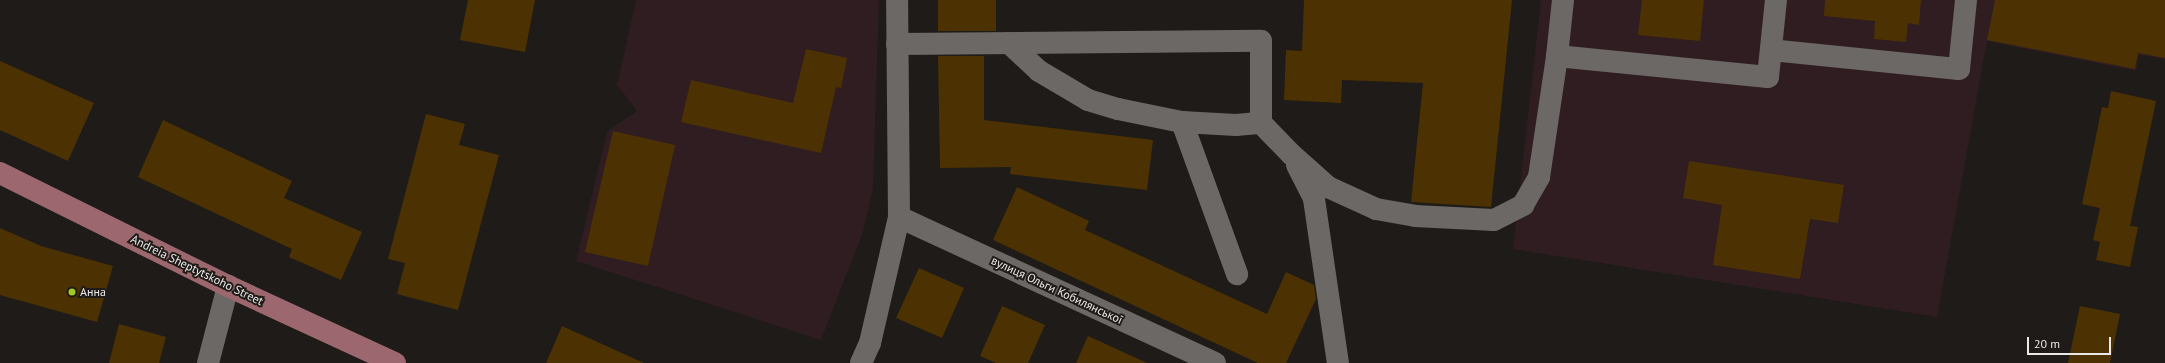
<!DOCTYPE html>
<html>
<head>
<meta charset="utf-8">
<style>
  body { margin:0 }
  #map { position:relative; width:2165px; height:363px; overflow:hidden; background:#1e1b18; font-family:"PT Sans",sans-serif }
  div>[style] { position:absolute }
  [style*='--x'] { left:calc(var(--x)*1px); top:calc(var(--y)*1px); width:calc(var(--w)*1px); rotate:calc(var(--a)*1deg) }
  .industrial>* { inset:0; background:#2f1d22 }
  .building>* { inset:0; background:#4c3202 }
  .minor>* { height:22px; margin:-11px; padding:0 11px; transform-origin:11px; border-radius:11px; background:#6c6865 }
  .major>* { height:22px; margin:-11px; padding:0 11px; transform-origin:11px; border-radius:11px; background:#9d676f }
  .dots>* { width:11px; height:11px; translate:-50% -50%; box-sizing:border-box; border:2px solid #1e1b18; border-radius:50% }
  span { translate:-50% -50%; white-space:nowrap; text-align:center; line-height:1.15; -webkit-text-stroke:4px #1e1b18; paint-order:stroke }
  .street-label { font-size:12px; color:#ebe9e7 }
  .poi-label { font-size:12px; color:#ebe9e7 }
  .left { translate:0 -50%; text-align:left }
  .scale { position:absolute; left:2027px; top:337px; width:84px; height:18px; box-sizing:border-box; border:2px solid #ebe9e7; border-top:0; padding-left:5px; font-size:12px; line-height:14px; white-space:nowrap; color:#ebe9e7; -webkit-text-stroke:3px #1e1b18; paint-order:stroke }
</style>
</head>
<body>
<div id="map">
  <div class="industrial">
    <div style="clip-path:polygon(636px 0,879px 0,873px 188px,863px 232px,821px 340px,576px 261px,607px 132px,637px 111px,617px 85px)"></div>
    <div style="clip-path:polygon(1541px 0,2165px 0,2165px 59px,2139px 55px,2136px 71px,1987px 41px,1937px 317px,1513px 249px)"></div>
  </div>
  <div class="building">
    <div style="clip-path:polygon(468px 0,535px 0,525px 52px,460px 40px)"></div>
    <div style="clip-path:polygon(938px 0,996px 0,996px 31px,938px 31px)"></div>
    <div style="clip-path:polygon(1304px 0,1512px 0,1491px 207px,1411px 202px,1423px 83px,1342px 80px,1341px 103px,1284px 100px,1286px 50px,1302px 51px)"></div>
    <div style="clip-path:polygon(1642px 0,1704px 0,1700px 41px,1638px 35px)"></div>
    <div style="clip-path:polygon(1825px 0,1921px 0,1919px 25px,1908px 23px,1906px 42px,1874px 39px,1875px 21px,1824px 16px)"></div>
    <div style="clip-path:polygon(1995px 0,2165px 0,2165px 58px,2138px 53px,2135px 69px,1987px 40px)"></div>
    <div style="clip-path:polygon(806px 49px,847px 58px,841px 88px,836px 87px,821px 153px,681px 122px,691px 80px,793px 103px)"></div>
    <div style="clip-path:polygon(938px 56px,984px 56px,984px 120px,1153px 140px,1147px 190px,1010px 174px,1011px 167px,940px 168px)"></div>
    <div style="clip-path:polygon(0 61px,94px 103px,68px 161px,0 130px)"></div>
    <div style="clip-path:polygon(2111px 91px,2156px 101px,2130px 226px,2138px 227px,2130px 267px,2096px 260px,2100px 242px,2093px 240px,2100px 208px,2082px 204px,2102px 107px,2108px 108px)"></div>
    <div style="clip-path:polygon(426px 114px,465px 124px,459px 145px,499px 155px,458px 310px,397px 294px,405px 263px,388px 259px)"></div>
    <div style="clip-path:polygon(163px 120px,292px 181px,284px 198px,362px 232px,341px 280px,289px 257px,292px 249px,138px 177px)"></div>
    <div style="clip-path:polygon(613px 131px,675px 145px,648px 266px,585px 252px)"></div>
    <div style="clip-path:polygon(1689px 161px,1844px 185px,1838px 223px,1810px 219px,1800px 279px,1713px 265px,1722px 205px,1683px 198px)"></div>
    <div style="clip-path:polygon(1017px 187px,1089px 221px,1085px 230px,1267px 314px,1286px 272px,1314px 285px,1316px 299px,1286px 363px,1258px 363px,993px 240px)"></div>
    <div style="clip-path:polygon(0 228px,41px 246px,113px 266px,97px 322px,0 295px)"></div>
    <div style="clip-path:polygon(919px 268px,964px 288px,942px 338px,896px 318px)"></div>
    <div style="clip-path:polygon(1002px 306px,1045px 325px,1028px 363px,996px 363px,980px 356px)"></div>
    <div style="clip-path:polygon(2080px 306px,2120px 314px,2110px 363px,2068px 363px)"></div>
    <div style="clip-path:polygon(119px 324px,166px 337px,159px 363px,109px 363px)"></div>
    <div style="clip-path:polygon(562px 326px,644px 363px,546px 363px)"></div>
    <div style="clip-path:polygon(1088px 336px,1147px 363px,1076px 363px)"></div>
  </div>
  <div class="minor">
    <div style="--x:1563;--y:0;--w:56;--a:96.1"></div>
    <div style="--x:1557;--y:56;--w:212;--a:5.7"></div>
    <div style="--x:1768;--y:77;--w:77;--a:-84.1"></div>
    <div style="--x:1009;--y:43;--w:41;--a:43"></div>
    <div style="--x:1039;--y:71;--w:57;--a:30.6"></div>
    <div style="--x:1088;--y:100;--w:31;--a:17"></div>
    <div style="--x:1118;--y:109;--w:65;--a:11.5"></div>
    <div style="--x:1182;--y:122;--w:54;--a:3.2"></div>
    <div style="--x:1236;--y:125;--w:25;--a:-5"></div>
    <div style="--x:897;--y:44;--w:364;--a:-0.5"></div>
    <div style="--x:1261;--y:41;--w:82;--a:90"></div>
    <div style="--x:1261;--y:123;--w:43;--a:45.9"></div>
    <div style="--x:1291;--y:154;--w:50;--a:41.7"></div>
    <div style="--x:1328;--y:187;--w:53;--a:24.6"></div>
    <div style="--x:1376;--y:209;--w:40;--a:10"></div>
    <div style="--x:1415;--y:216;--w:79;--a:2.9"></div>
    <div style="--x:1494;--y:220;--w:33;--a:-27"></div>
    <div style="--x:1523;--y:205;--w:32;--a:-60"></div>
    <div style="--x:1539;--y:177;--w:122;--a:-81.5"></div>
    <div style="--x:1771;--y:50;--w:189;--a:5.8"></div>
    <div style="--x:1959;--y:69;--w:69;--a:-84.2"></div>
    <div style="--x:1182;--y:122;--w:162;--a:70.1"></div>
    <div style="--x:1297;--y:165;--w:38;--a:63"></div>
    <div style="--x:1314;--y:199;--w:166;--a:81.7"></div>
    <div style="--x:899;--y:217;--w:348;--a:24.8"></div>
    <div style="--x:208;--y:363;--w:80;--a:-75.4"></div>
    <div style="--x:861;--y:363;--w:22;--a:-66"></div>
    <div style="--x:870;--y:343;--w:129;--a:-77"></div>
    <div style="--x:899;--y:217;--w:217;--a:-90.5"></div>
  </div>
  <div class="major">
    <div style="--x:0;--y:173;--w:254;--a:26.4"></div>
    <div style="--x:228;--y:286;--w:184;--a:24.8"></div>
  </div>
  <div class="dots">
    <div style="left:72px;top:292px;background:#a4c824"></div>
  </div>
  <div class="street-label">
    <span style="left:197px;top:270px;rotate:26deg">Andreia Sheptytskoho Street</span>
    <span style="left:1057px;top:290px;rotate:25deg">вулиця Ольги Кобилянської</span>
  </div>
  <div class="poi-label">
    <span class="left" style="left:80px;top:292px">Анна</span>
  </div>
  <div class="scale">20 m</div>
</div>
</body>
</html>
